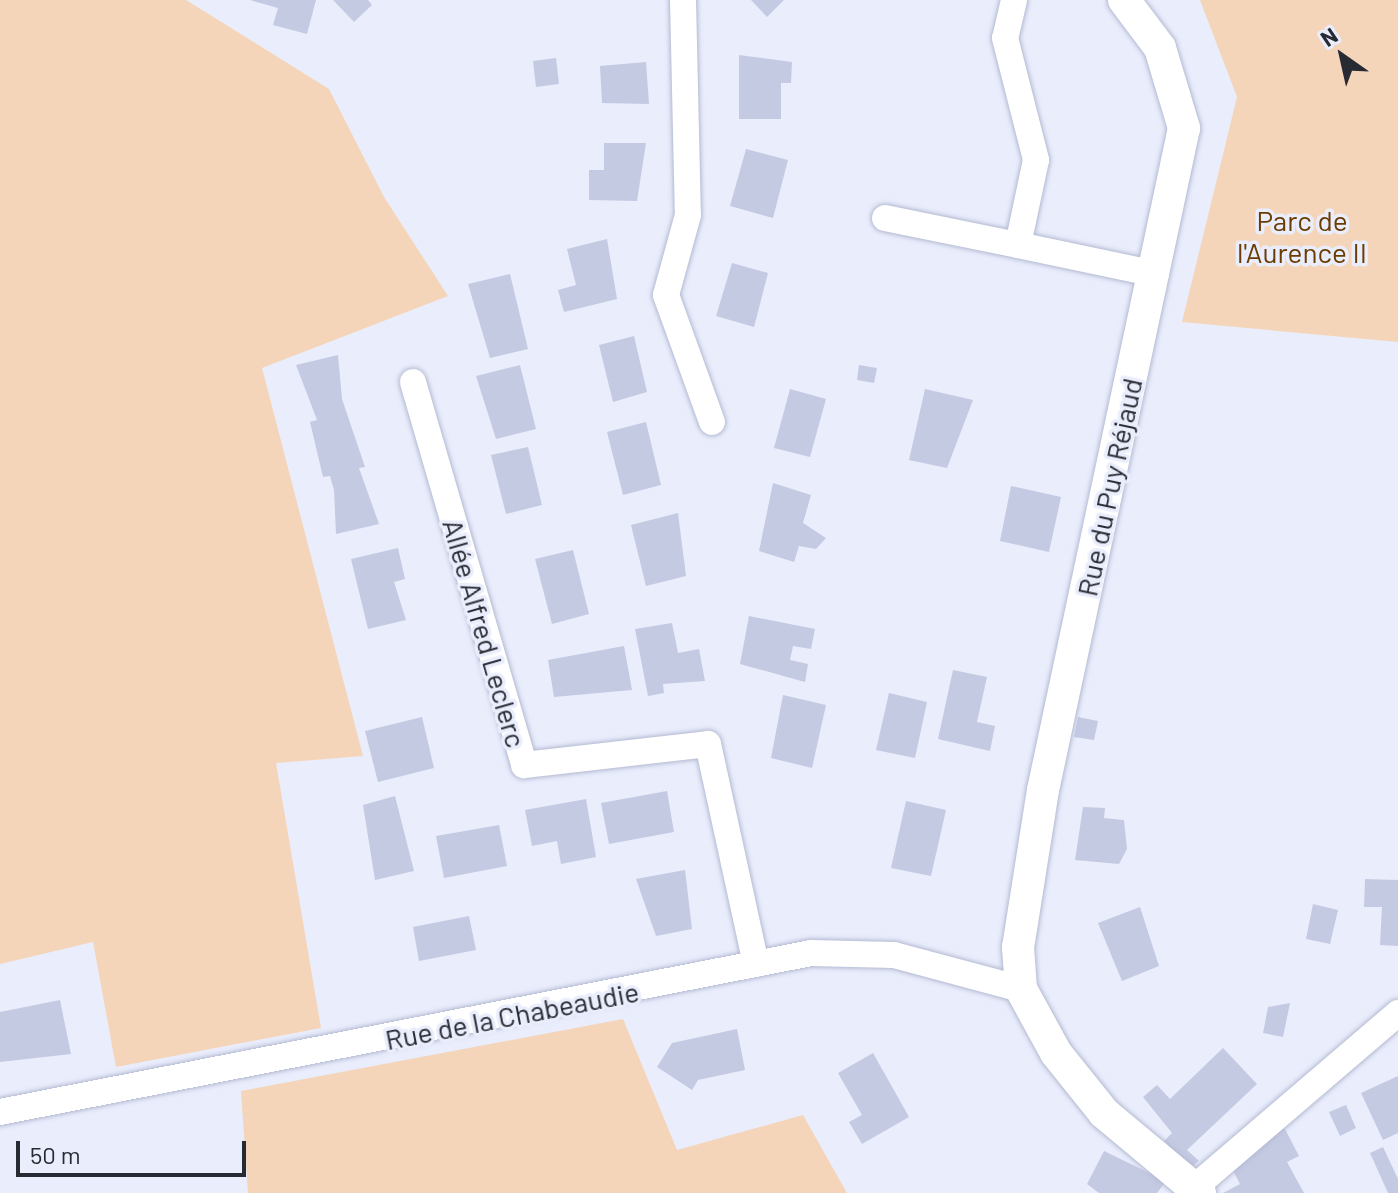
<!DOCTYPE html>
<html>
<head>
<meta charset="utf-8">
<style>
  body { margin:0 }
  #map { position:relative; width:1398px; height:1193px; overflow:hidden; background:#e9edfc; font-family:Barlow,sans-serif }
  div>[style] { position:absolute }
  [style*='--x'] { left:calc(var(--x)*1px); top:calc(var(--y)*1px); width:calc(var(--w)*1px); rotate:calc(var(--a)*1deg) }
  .green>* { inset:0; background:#f5d5b9 }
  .building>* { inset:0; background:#c5cae3 }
  .roads { filter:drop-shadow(0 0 2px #b4bad2) drop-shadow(0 0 2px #b4bad2) }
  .minor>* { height:26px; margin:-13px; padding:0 13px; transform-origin:13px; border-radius:13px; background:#fff }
  .tertiary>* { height:32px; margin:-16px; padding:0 16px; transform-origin:16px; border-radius:16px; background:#fff }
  span { translate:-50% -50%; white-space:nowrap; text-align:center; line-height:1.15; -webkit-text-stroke:7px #e9edfc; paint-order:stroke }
  .park-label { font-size:28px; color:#6b3c01 }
  .street-label { font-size:28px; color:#282a33 }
  .north { position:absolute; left:1302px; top:16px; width:80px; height:80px; -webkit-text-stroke:6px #e9edfc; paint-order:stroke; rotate:326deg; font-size:22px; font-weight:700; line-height:32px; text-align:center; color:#282a33 }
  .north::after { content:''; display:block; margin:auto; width:28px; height:36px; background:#282a33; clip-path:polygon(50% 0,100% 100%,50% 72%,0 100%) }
  .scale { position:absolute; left:16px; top:1141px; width:230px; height:36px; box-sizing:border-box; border:4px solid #282a33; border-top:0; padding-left:10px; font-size:24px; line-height:28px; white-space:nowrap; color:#282a33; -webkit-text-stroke:6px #e9edfc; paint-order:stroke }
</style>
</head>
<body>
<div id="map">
  <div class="green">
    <div style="clip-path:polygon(0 0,186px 0,329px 89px,384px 197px,448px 296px,262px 368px,363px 756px,276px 763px,321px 1028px,116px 1067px,93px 942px,0 964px)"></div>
    <div style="clip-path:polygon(1200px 0,1398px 0,1398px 342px,1182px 322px,1237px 97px)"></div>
    <div style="clip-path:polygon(623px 1019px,677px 1150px,803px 1115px,847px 1193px,248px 1193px,241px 1091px)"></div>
  </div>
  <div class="building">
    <div style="clip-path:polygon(250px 0,316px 0,307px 34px,273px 25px,278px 8px)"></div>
    <div style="clip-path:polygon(333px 0,368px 0,372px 5px,354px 22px)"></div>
    <div style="clip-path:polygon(751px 0,784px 0,767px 17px)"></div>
    <div style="clip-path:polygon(739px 55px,792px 62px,791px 83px,781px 83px,781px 119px,739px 119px)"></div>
    <div style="clip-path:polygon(556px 58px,559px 84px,536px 87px,533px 61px)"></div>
    <div style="clip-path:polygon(646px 62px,649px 104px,602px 103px,600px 66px)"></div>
    <div style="clip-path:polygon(604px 143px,646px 143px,637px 201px,589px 200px,589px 170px,604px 170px)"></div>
    <div style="clip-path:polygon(746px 149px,788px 160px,773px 218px,730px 206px)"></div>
    <div style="clip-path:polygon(607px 239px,617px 299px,564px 312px,558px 290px,576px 285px,567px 249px)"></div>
    <div style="clip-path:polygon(732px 263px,768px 273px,754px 327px,716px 316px)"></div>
    <div style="clip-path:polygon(510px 274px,528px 349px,490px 358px,468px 284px)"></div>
    <div style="clip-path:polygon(634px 336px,647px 392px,613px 402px,599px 345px)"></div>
    <div style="clip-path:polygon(338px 355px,342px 399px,365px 467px,359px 468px,379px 524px,336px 534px,334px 490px,330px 476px,323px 477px,310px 422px,317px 420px,296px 365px)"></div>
    <div style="clip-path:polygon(520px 365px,536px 429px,496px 439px,476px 376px)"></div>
    <div style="clip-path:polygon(859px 365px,877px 368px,874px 383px,857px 380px)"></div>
    <div style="clip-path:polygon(790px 389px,826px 399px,810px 457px,774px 448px)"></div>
    <div style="clip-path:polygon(925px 389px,973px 400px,947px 468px,909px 460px)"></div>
    <div style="clip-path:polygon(646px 422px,661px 485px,623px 495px,607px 432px)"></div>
    <div style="clip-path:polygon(528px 447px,542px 505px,506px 514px,491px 455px)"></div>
    <div style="clip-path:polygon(773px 483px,811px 495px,803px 523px,826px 538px,816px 549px,799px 546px,794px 562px,759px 551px)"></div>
    <div style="clip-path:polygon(1011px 486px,1061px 497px,1049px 552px,1000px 541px)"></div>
    <div style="clip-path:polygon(678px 513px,686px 576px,646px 586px,631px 525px)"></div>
    <div style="clip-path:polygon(398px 548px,405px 579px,394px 582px,406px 620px,368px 629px,351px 559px)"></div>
    <div style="clip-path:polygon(573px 550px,589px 614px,552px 624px,535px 559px)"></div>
    <div style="clip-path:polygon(749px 616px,815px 629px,811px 649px,793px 646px,790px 660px,808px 664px,805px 682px,740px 664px)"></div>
    <div style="clip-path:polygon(672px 623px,678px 653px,699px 649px,705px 681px,663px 684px,664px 693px,648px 696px,635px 629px)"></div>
    <div style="clip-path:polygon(624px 646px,632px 690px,554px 697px,548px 660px)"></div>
    <div style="clip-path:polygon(953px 670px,987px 677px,977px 722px,995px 726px,990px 751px,938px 739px)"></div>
    <div style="clip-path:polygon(889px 693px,927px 702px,915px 758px,876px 750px)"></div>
    <div style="clip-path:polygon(783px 695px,826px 705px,812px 768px,771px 758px)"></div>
    <div style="clip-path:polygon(422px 717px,434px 768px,378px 782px,365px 731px)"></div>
    <div style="clip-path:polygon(1078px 717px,1098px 721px,1094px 740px,1074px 737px)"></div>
    <div style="clip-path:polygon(667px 791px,674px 832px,609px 844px,601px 803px)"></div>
    <div style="clip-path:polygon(395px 796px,414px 871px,375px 880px,363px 805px)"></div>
    <div style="clip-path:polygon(586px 799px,596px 857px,561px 864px,557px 841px,532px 846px,525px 810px)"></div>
    <div style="clip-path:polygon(906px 801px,946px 810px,931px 876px,891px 868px)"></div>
    <div style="clip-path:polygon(1083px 807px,1105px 808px,1104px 818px,1124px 820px,1127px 849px,1119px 864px,1075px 860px)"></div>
    <div style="clip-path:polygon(499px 825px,507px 866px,444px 878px,436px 836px)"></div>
    <div style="clip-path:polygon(685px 870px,692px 929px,656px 936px,636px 879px)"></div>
    <div style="clip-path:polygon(1365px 879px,1398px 880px,1398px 946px,1380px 945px,1382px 907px,1364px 907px)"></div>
    <div style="clip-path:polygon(1313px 904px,1338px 910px,1330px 944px,1306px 939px)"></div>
    <div style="clip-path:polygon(1140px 907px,1159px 966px,1122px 981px,1098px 923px)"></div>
    <div style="clip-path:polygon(469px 916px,476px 950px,419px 961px,413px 927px)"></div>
    <div style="clip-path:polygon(60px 1000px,71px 1054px,0 1062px,0 1012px)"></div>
    <div style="clip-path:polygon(1290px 1003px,1283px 1037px,1263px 1033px,1268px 1007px)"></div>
    <div style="clip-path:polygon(737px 1029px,745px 1070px,698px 1080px,692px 1090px,657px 1067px,672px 1043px)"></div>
    <div style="clip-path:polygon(1223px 1048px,1257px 1084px,1187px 1150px,1199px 1161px,1190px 1168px,1164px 1141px,1172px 1133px,1143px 1097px,1157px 1085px,1170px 1099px)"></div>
    <div style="clip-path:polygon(873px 1053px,909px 1117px,862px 1144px,849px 1122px,862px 1115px,838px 1073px)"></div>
    <div style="clip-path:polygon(1398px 1076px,1398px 1133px,1383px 1140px,1361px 1093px)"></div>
    <div style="clip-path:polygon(1346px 1105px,1356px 1128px,1340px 1136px,1329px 1112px)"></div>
    <div style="clip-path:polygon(1276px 1128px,1285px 1129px,1299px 1156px,1287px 1162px,1304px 1193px,1223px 1193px,1240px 1184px,1229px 1163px)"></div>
    <div style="clip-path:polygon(1383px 1147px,1398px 1179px,1398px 1193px,1388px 1193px,1370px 1153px)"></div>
    <div style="clip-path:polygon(1104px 1151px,1166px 1181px,1157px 1193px,1099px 1193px,1087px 1184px)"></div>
  </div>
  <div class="roads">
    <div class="minor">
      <div style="--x:683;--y:0;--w:215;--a:88.7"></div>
      <div style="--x:688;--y:215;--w:83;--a:105.4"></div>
      <div style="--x:666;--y:295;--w:135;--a:70.1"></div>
      <div style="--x:1014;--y:0;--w:39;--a:103"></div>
      <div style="--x:1005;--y:38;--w:126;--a:75.7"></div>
      <div style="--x:1036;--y:160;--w:87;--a:102"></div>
      <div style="--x:1018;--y:245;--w:141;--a:11.9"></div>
      <div style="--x:885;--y:218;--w:136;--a:11.5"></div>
      <div style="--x:413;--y:382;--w:399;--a:73.8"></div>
      <div style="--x:524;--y:765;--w:185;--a:-6.5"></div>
      <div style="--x:708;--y:744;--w:225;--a:77.7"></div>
      <div style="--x:0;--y:1112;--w:826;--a:-11.09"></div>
      <div style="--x:811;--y:953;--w:83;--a:1.4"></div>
      <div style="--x:894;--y:955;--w:131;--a:15"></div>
      <div style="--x:1188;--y:1193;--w:277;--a:-40.6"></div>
    </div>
    <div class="tertiary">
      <div style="--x:1124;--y:0;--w:60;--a:53.1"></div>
      <div style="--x:1160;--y:48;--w:84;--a:73.3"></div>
      <div style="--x:1184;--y:128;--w:677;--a:102.02"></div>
      <div style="--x:1043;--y:790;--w:159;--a:99"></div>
      <div style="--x:1018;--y:947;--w:42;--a:85.9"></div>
      <div style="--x:1021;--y:989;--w:73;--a:61.3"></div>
      <div style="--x:1056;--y:1053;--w:77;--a:51.3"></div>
      <div style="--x:1104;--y:1113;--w:125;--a:39.8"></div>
    </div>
  </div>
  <div class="park-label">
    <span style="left:1302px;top:236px">Parc de<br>l'Aurence II</span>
  </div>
  <div class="street-label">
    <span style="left:1109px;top:487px;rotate:-78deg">Rue du Puy Réjaud</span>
    <span style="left:485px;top:633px;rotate:74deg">Allée Alfred Leclerc</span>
    <span style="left:512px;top:1015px;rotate:-11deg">Rue de la Chabeaudie</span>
  </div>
  <div class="north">N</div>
  <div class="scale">50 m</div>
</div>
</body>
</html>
